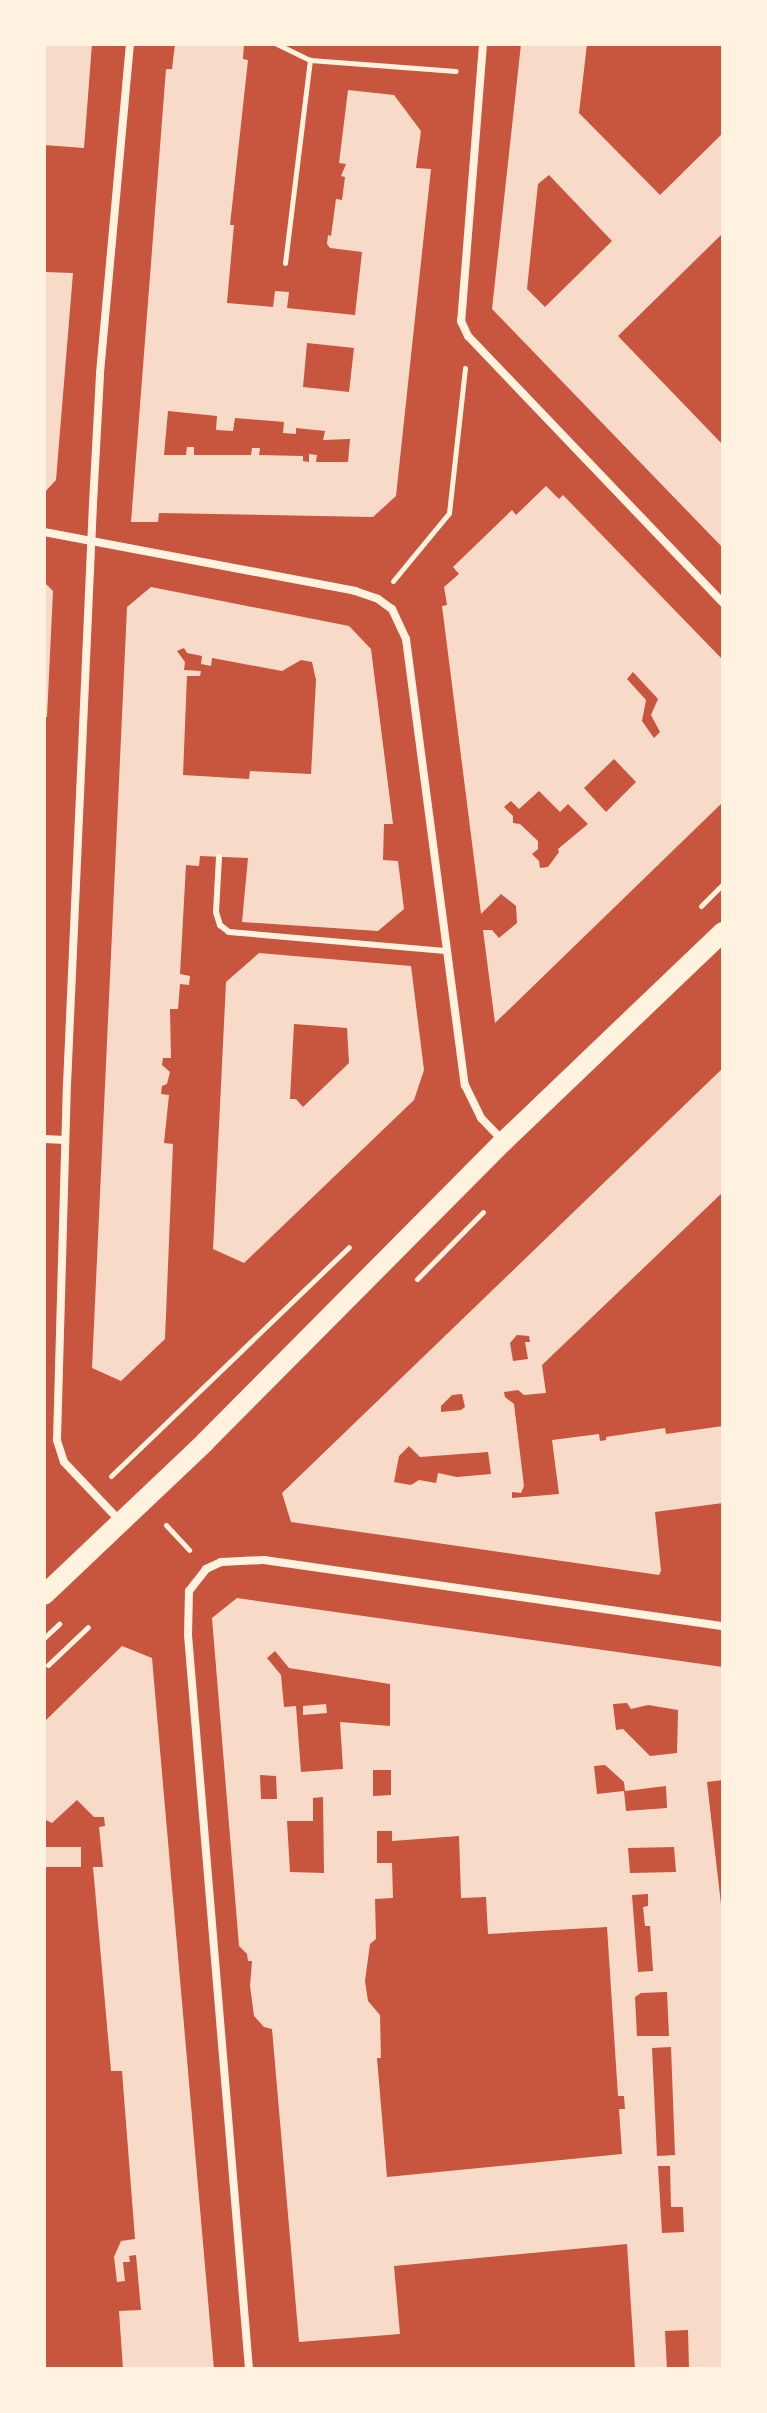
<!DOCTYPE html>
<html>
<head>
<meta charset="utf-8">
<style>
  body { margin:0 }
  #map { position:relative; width:767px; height:2413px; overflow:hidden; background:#c8553d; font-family:"Noto Sans",sans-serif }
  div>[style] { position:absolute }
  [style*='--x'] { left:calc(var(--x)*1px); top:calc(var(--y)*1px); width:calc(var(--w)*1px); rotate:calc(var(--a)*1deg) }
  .building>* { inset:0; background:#f7dbc8 }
  .path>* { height:5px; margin:-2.5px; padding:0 2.5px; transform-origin:2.5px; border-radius:2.5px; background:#fff3e0 }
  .service>* { height:6px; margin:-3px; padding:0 3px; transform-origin:3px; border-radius:3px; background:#fff3e0 }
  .minor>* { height:8px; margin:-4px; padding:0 4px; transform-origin:4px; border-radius:4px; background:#fff3e0 }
  .primary>* { height:20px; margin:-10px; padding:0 10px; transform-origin:10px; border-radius:10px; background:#fff3e0 }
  span { translate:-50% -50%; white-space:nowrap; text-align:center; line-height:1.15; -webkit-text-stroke:8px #fff3e0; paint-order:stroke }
  .frame { position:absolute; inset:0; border:46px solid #fff3e0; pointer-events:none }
</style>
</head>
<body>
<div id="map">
  <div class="building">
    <div style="clip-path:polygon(44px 44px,92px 44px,84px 148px,44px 145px)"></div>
    <div style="clip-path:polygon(evenodd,175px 44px,244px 44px,243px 59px,248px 60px,230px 225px,234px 225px,227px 303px,273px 307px,275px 291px,289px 292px,287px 308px,355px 315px,362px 252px,330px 248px,327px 244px,328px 235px,331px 236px,336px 199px,342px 200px,345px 177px,341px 176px,346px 164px,339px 163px,348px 90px,394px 95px,421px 131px,416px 168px,431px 169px,396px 496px,373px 517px,159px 513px,158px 522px,131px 522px,166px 69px,172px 69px,175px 44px,307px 343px,354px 348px,349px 392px,303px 387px,307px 343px,175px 44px,168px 411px,217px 416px,216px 430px,233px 431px,235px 418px,284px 422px,283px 433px,296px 434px,296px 428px,325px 431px,323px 440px,350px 439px,348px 462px,316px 462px,317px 455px,309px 454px,309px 462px,303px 461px,303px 456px,259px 455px,260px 448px,252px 448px,251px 455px,194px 455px,194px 447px,187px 447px,186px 455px,164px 455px,168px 411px)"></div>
    <div style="clip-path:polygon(evenodd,521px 44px,587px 44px,579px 113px,660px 195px,723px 133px,723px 233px,618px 336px,723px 445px,723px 548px,492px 309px,521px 44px,549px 175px,612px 241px,545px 307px,527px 289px,538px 184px,549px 175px)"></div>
    <div style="clip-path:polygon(44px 272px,73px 273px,56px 480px,44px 493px)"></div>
    <div style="clip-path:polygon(evenodd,546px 486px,559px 499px,563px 495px,723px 660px,723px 802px,495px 1023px,483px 930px,492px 930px,499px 938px,517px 923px,516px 906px,501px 894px,481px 914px,442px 606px,447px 605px,444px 587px,459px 574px,453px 567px,512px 510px,516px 515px,546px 486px,633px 672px,658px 699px,651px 715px,660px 732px,654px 738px,642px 721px,646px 700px,627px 679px,633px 672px,546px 486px,614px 759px,636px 782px,606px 812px,584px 788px,614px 759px,546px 486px,539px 791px,560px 812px,568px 804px,588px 824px,558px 849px,559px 852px,548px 867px,540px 868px,539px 861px,532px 854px,538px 849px,538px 841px,520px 824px,513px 823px,513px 816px,504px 807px,511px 801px,519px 809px,539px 791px)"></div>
    <div style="clip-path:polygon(44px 582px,53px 591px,47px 717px,44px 717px)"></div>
    <div style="clip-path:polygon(evenodd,151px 587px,349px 626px,371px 649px,393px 824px,384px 824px,383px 860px,398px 861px,404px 909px,378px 931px,242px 922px,248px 858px,200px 856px,199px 866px,186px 865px,180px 974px,190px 976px,189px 985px,180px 984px,178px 1009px,170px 1009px,171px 1058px,163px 1058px,162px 1065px,170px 1072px,167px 1084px,162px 1086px,161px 1094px,169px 1095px,164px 1143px,173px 1144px,165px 1339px,121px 1381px,92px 1368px,127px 607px,151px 587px,184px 648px,187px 653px,202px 656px,201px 664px,211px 666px,212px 658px,282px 671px,301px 660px,312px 662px,316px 680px,311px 774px,250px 771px,249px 779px,183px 775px,187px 676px,200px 676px,201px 671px,184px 670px,185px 662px,177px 651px,184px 648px)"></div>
    <div style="clip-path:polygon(evenodd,259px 953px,411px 966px,424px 1070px,414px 1100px,244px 1263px,213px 1249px,226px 982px,259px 953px,294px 1024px,347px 1028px,349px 1063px,303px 1107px,296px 1099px,290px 1099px,294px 1024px)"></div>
    <div style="clip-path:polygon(evenodd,723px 1068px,723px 1192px,542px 1365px,546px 1393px,524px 1395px,518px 1390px,504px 1392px,505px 1397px,514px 1404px,524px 1486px,521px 1493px,512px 1492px,512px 1498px,559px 1494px,552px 1440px,599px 1434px,600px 1441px,606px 1440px,606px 1437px,665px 1428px,666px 1434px,723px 1426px,723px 1503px,655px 1512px,661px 1571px,659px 1575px,291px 1522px,282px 1493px,723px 1068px,517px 1335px,529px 1336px,530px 1342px,525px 1342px,528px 1359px,513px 1361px,510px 1343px,517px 1335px,723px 1068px,462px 1394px,465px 1407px,461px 1410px,441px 1412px,441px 1406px,452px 1395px,462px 1394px,723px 1068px,409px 1446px,420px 1457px,488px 1452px,491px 1474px,457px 1477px,438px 1473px,436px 1483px,419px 1480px,411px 1485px,394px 1482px,399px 1456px,409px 1446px)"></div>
    <div style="clip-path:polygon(evenodd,237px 1598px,723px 1667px,723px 1780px,707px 1782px,723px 1922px,723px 2369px,689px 2369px,688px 2330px,665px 2331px,667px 2369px,635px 2369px,627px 2244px,394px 2266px,400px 2334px,299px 2342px,272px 2029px,264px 2027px,254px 2016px,250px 1986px,252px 1961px,248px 1961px,247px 1954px,239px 1946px,212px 1618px,237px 1598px,275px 1651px,289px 1668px,390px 1684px,390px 1726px,340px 1722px,343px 1769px,301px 1772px,296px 1706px,284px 1707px,281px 1675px,267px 1658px,275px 1651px,237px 1598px,627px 1703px,631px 1709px,648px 1705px,678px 1710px,677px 1753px,650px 1756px,623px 1729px,616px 1730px,613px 1704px,627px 1703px,237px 1598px,605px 1765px,624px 1782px,625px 1791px,666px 1786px,667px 1808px,626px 1811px,624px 1791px,597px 1794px,594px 1766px,605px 1765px,237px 1598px,373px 1770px,391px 1770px,391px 1795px,373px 1796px,373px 1770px,237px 1598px,260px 1775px,276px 1776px,277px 1799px,261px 1799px,260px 1775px,237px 1598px,323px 1797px,324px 1873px,290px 1872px,287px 1821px,313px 1821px,313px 1798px,323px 1797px,237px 1598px,377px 1831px,392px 1831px,392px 1841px,459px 1836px,461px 1898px,486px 1897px,488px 1934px,607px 1927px,618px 2096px,624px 2096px,625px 2109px,619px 2109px,622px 2154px,387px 2177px,377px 2058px,381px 2058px,380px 2015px,368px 2001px,365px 1981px,370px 1944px,376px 1939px,375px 1899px,393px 1898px,392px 1863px,377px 1863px,377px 1831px,237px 1598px,674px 1847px,676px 1872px,630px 1873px,628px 1848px,674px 1847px,237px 1598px,648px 1894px,648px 1906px,643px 1907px,645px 1926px,650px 1926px,653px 1971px,638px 1972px,632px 1895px,648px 1894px,237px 1598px,667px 1992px,669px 2036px,637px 2036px,635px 1997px,641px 1993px,667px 1992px,237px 1598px,671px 2047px,675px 2155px,657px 2156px,652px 2048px,671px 2047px,237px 1598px,658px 2166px,670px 2166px,671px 2207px,683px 2207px,684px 2232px,662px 2233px,658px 2166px)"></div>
    <div style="clip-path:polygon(122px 1646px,152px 1658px,214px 2369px,123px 2369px,119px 2311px,141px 2310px,136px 2255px,129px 2256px,130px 2262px,123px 2262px,125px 2281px,117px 2282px,114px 2257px,121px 2241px,135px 2239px,122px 2071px,111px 2071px,93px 1867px,103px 1867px,99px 1827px,105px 1826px,104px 1817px,94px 1817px,77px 1800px,52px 1823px,44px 1819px,44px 1722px)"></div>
    <div style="clip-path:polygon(326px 1704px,327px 1713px,303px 1715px,303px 1706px)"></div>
    <div style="clip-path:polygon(44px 1847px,81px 1847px,81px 1867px,44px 1867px)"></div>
  </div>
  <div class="path">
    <div style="--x:277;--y:44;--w:37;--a:26"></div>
    <div style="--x:310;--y:60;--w:146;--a:4.3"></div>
    <div style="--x:285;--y:263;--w:205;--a:-83"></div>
    <div style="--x:393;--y:581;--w:88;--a:-50.5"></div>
    <div style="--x:449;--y:513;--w:146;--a:-83.7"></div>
    <div style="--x:701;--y:906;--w:31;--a:-45"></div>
    <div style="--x:417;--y:1279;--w:94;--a:-45.4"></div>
    <div style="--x:111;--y:1476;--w:330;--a:-43.9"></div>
    <div style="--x:166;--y:1525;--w:34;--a:47"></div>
    <div style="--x:44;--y:1638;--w:21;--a:-43"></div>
    <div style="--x:48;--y:1665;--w:55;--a:-43.5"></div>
  </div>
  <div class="service">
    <div style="--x:219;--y:857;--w:55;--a:93.1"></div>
    <div style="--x:216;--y:912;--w:14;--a:73"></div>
    <div style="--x:220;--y:925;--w:11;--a:38"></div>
    <div style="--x:229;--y:932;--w:217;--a:5"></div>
  </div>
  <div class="minor">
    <div style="--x:483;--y:44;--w:278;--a:94.5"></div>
    <div style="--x:461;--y:321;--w:17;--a:65"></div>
    <div style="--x:468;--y:336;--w:369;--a:46.3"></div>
    <div style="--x:44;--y:532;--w:317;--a:10.7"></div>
    <div style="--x:355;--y:591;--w:24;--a:19"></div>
    <div style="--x:378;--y:599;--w:17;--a:36"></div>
    <div style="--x:392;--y:609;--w:33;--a:65"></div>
    <div style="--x:406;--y:639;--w:450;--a:82.5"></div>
    <div style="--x:465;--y:1085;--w:37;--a:64"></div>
    <div style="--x:481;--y:1118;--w:32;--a:46"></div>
    <div style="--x:44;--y:1139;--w:21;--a:3"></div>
    <div style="--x:120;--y:1521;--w:81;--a:-133.5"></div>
    <div style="--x:64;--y:1462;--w:23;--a:-108"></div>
    <div style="--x:57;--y:1440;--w:355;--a:-88.4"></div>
    <div style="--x:67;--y:1085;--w:582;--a:-87.44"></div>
    <div style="--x:93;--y:504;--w:131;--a:-86.9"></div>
    <div style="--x:100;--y:373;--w:330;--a:-84.8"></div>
    <div style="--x:249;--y:2369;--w:737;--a:-94.75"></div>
    <div style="--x:188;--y:1635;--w:44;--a:-88.7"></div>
    <div style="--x:189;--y:1591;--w:28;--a:-52"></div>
    <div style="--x:206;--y:1569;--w:17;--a:-25"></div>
    <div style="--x:221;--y:1562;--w:43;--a:-2.7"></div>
    <div style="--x:264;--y:1560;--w:464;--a:8.2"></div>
  </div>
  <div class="primary">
    <div style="--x:44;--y:1595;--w:222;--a:-43.5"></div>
    <div style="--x:205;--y:1442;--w:423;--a:-45.2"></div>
    <div style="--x:503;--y:1142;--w:304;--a:-43.7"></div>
  </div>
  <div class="frame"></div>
</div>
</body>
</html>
